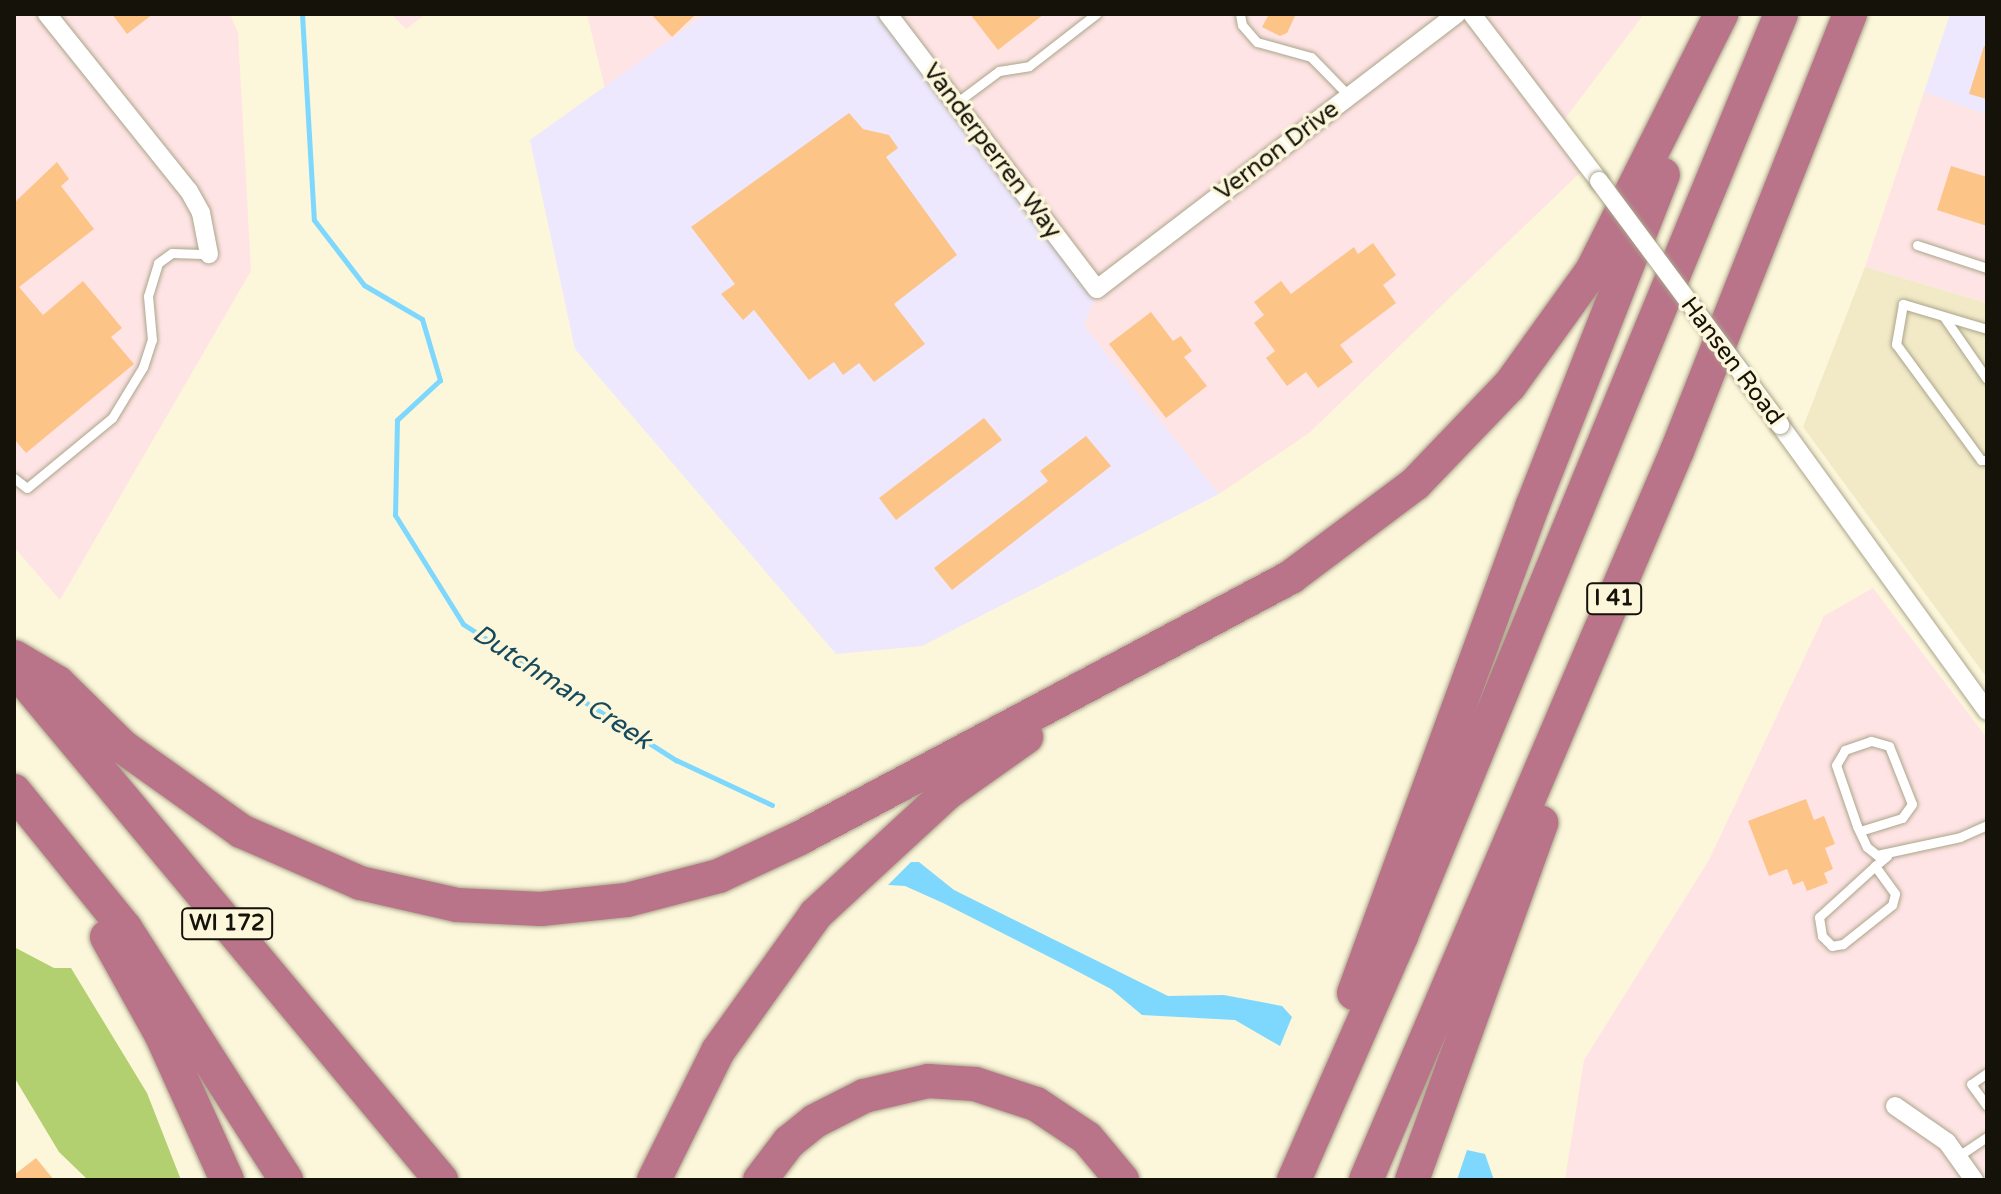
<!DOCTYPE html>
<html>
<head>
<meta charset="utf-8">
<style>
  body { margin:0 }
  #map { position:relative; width:2001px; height:1194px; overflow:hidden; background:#fcf6db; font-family:"Varela Round",sans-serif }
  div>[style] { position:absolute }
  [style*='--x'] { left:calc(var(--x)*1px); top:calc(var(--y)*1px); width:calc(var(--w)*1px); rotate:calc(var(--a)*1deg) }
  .commercial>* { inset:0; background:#ffe4e5 }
  .industrial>* { inset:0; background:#ede8fe }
  .built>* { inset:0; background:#f2eac7 }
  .forest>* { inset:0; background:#b3d070 }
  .water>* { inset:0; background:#7ed8fd }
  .stream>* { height:5px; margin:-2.5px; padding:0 2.5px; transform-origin:2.5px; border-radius:2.5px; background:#7ed8fd }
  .building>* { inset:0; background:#fdc487 }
  .roads { filter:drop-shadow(0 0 2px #aba58b) drop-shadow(0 0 2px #aba58b) }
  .service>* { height:9px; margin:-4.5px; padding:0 4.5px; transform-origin:4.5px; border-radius:4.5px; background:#fff }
  .minor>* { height:18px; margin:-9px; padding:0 9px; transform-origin:9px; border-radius:9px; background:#fff }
  .motorway>* { height:34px; margin:-17px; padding:0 17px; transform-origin:17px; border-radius:17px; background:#b97489 }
  .bridges { filter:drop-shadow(0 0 2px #aba58b) drop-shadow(0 0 2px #aba58b) }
  .minor-bridge>* { height:18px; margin:-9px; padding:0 9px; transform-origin:9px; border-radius:9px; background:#fff }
  span { translate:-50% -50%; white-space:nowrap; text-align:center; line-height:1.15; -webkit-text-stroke:7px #fcf6db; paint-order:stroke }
  .shield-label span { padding:2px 6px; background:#fcf6db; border:2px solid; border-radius:6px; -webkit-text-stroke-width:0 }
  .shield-label { font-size:22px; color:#141209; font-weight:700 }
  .street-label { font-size:24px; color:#141209 }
  .water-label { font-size:26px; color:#15495c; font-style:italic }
  .frame { position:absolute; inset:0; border:16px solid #141209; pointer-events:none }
</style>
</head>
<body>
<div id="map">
  <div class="commercial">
    <div style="clip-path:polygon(14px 14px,230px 14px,238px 33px,251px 271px,60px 600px,14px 547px)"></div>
    <div style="clip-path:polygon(391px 14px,426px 14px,406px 29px)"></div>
    <div style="clip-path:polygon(587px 14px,706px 14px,605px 89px)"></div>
    <div style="clip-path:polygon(888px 14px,1644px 14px,1558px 128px,1587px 166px,1309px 433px,1219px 494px,1083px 326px)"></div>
    <div style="clip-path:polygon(1924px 92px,1987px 115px,1987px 303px,1865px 267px)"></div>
    <div style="clip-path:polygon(1873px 588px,1987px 738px,1987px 1180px,1565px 1180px,1584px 1060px,1709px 860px,1824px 616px)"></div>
  </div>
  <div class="industrial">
    <div style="clip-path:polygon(706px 14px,888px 14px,1097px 289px,1084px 326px,1219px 494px,922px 646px,836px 654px,575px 349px,530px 140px)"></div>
    <div style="clip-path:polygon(1950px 14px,1987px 14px,1987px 115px,1924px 92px)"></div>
  </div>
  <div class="built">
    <div style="clip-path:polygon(1865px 267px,1987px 303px,1987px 678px,1803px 427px)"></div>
  </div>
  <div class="forest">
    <div style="clip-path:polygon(14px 947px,54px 968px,71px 968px,147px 1093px,181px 1180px,88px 1180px,59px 1152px,14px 1077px)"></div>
  </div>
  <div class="water">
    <div style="clip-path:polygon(911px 862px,919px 862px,954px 890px,1168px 996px,1224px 995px,1282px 1006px,1292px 1017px,1280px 1046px,1235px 1020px,1142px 1015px,1111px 989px,1073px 969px,943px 903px,905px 886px,888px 885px)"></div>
    <div style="clip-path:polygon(1467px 1150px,1485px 1154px,1494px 1180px,1457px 1180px)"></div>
  </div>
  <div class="stream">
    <div style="--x:302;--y:14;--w:206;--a:86.7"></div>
    <div style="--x:314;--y:220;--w:82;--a:52.4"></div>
    <div style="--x:364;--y:285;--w:67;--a:30.4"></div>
    <div style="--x:422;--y:319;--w:64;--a:73.6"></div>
    <div style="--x:440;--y:380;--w:59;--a:137.1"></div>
    <div style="--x:397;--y:420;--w:95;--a:91.2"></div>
    <div style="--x:395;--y:515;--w:128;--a:58"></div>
    <div style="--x:463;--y:624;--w:253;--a:32.6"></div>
    <div style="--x:676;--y:760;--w:106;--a:25.1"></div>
  </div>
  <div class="building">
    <div style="clip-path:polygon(112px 14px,153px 14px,127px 34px)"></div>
    <div style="clip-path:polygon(651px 14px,696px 14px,672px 37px)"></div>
    <div style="clip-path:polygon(970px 14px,1044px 14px,998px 50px)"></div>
    <div style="clip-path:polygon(1269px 14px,1296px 14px,1287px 33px,1280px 36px,1262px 27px)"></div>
    <div style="clip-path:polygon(1984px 46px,1987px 46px,1987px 99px,1969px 94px)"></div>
    <div style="clip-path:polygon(849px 113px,863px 129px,889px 135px,898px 148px,886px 157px,957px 255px,894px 304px,925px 344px,874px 382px,859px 363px,843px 375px,834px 362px,809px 380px,754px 310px,743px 320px,721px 294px,735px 284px,691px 227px)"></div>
    <div style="clip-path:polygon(57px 162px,69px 179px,61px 186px,94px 229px,19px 287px,43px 315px,83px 281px,122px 328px,111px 337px,134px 364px,26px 453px,14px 439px,14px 203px)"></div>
    <div style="clip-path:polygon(1951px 166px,1987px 177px,1987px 226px,1937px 210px)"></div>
    <div style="clip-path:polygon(1373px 243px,1396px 275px,1383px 285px,1396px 303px,1340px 345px,1353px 362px,1318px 388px,1306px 372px,1287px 386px,1266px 358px,1275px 351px,1254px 323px,1264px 315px,1254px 302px,1281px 281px,1291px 294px,1354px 247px,1358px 254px)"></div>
    <div style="clip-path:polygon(1151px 312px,1173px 341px,1181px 336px,1192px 351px,1184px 357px,1207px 386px,1166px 418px,1109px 344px)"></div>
    <div style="clip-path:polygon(984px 418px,1002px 440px,896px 520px,879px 498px)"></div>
    <div style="clip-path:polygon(1086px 436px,1111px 466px,952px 590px,934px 568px,1048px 481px,1040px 471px)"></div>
    <div style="clip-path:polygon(1806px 799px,1814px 820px,1824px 816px,1835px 844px,1825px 848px,1833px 869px,1824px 873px,1828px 883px,1807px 891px,1803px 881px,1793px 885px,1787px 869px,1769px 876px,1748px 821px)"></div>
    <div style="clip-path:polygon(36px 1158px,54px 1180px,14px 1180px,14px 1175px)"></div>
  </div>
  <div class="roads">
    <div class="service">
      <div style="--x:1240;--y:14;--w:11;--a:80"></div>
      <div style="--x:1242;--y:25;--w:23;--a:49"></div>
      <div style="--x:1257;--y:42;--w:56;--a:15.5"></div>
      <div style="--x:1311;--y:57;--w:54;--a:45.7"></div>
      <div style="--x:956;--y:103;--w:54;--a:-36.7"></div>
      <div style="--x:999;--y:71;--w:30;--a:-9"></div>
      <div style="--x:1029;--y:66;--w:85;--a:-37.8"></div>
      <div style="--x:1917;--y:245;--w:74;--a:18.2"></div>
      <div style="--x:1944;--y:317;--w:75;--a:55.3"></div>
      <div style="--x:1987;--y:329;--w:88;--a:-163.4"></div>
      <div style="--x:1903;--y:304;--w:41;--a:99.9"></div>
      <div style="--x:1896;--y:344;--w:144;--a:53.8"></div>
      <div style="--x:1981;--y:460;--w:6;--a:0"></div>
      <div style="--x:14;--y:478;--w:16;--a:38"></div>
      <div style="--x:27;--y:488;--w:110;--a:-39.5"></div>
      <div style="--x:112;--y:418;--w:60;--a:-58.7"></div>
      <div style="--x:143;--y:367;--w:28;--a:-72"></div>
      <div style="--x:152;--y:340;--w:44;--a:-95.2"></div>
      <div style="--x:148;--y:296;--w:34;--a:-73"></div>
      <div style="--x:158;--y:263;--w:17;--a:-36"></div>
      <div style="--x:172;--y:253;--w:37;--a:2"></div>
      <div style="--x:1860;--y:831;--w:44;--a:-17.2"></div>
      <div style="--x:1902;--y:818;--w:17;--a:-54"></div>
      <div style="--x:1912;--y:804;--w:62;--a:-111.6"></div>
      <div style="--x:1889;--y:746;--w:19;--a:-164"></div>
      <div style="--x:1871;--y:741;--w:28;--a:161"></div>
      <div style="--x:1845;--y:750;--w:17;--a:121"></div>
      <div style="--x:1836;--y:765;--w:65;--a:71"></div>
      <div style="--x:1857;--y:826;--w:23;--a:65"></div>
      <div style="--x:1867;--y:847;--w:13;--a:39"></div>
      <div style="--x:1877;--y:855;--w:85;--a:-12.2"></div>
      <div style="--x:1960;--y:837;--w:30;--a:-24"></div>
      <div style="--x:1875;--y:866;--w:34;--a:54"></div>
      <div style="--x:1895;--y:894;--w:11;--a:105"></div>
      <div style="--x:1892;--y:905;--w:63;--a:141.5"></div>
      <div style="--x:1843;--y:944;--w:11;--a:170"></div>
      <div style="--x:1832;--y:946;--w:14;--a:-135"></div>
      <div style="--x:1822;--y:936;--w:19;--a:-99"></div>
      <div style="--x:1819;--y:917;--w:76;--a:-42.3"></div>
      <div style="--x:1875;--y:866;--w:16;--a:-40"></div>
      <div style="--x:1987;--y:1073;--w:19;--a:145"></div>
      <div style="--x:1971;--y:1084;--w:27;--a:54"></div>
      <div style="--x:1957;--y:1157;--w:36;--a:-34"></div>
    </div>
    <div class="minor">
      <div style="--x:47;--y:14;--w:227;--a:51.3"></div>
      <div style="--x:189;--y:191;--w:25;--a:61"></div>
      <div style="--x:201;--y:213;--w:42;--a:79"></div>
      <div style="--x:888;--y:14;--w:345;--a:52.8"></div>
      <div style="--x:1097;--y:289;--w:453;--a:-37.4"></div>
      <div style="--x:1472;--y:14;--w:210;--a:52.7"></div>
      <div style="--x:1780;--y:425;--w:353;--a:54.1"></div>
      <div style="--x:1895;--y:1106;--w:63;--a:34.7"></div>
      <div style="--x:1947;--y:1142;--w:47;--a:54.6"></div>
    </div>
    <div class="motorway">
      <div style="--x:14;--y:657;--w:51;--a:30.6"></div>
      <div style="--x:58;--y:683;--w:91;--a:44.6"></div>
      <div style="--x:123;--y:747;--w:145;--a:35.4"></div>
      <div style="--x:241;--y:831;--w:130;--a:23.6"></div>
      <div style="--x:360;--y:883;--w:99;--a:12.8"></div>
      <div style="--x:457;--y:905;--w:84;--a:2.7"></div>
      <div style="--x:541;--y:909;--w:86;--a:-6"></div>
      <div style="--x:627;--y:900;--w:95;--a:-14.6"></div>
      <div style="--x:719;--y:876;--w:89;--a:-25.1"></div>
      <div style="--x:800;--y:838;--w:556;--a:-27.99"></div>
      <div style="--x:1291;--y:577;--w:155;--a:-36.9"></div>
      <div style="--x:1415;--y:484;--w:137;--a:-46.2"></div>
      <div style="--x:1510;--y:385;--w:140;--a:-54.3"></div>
      <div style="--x:1592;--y:271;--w:288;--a:-63.3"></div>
      <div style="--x:14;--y:668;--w:667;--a:50.17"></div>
      <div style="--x:14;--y:791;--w:176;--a:51"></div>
      <div style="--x:125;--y:928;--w:299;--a:57.4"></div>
      <div style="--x:107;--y:937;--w:113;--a:60.9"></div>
      <div style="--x:162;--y:1036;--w:158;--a:65.7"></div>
      <div style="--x:1354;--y:993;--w:518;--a:-69.88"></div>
      <div style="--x:1532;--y:507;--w:357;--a:-68.5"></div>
      <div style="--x:654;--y:1180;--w:144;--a:-63.6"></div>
      <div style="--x:718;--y:1051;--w:168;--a:-54.4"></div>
      <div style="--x:816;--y:914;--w:178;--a:-42.7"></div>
      <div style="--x:947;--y:793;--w:97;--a:-35.3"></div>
      <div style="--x:760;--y:1180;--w:48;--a:-52.7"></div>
      <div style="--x:789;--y:1142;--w:33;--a:-39"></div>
      <div style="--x:815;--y:1121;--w:55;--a:-27"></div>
      <div style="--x:864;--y:1096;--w:66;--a:-13.2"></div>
      <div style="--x:928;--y:1081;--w:47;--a:3.7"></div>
      <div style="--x:975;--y:1084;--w:64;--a:18.2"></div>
      <div style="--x:1036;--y:1104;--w:61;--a:33.7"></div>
      <div style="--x:1087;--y:1138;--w:55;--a:50.2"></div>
      <div style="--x:1294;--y:1180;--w:266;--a:-66.3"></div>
      <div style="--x:1401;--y:936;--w:997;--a:-67.6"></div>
      <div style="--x:1366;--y:1180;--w:793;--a:-66.9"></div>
      <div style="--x:1677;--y:451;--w:470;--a:-68.4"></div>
      <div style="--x:1412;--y:1180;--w:380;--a:-70.1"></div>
    </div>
  </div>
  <div class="bridges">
    <div class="minor-bridge">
      <div style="--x:1599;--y:181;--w:304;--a:53.4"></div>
    </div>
  </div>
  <div class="shield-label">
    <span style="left:1614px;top:599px">I 41</span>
    <span style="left:227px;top:924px">WI 172</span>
  </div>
  <div class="street-label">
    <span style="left:992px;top:151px;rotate:53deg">Vanderperren Way</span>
    <span style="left:1277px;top:151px;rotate:-37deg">Vernon Drive</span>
    <span style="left:1732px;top:361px;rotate:53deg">Hansen Road</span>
  </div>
  <div class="water-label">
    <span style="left:562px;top:687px;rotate:33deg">Dutchman Creek</span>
  </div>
  <div class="frame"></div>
</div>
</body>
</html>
